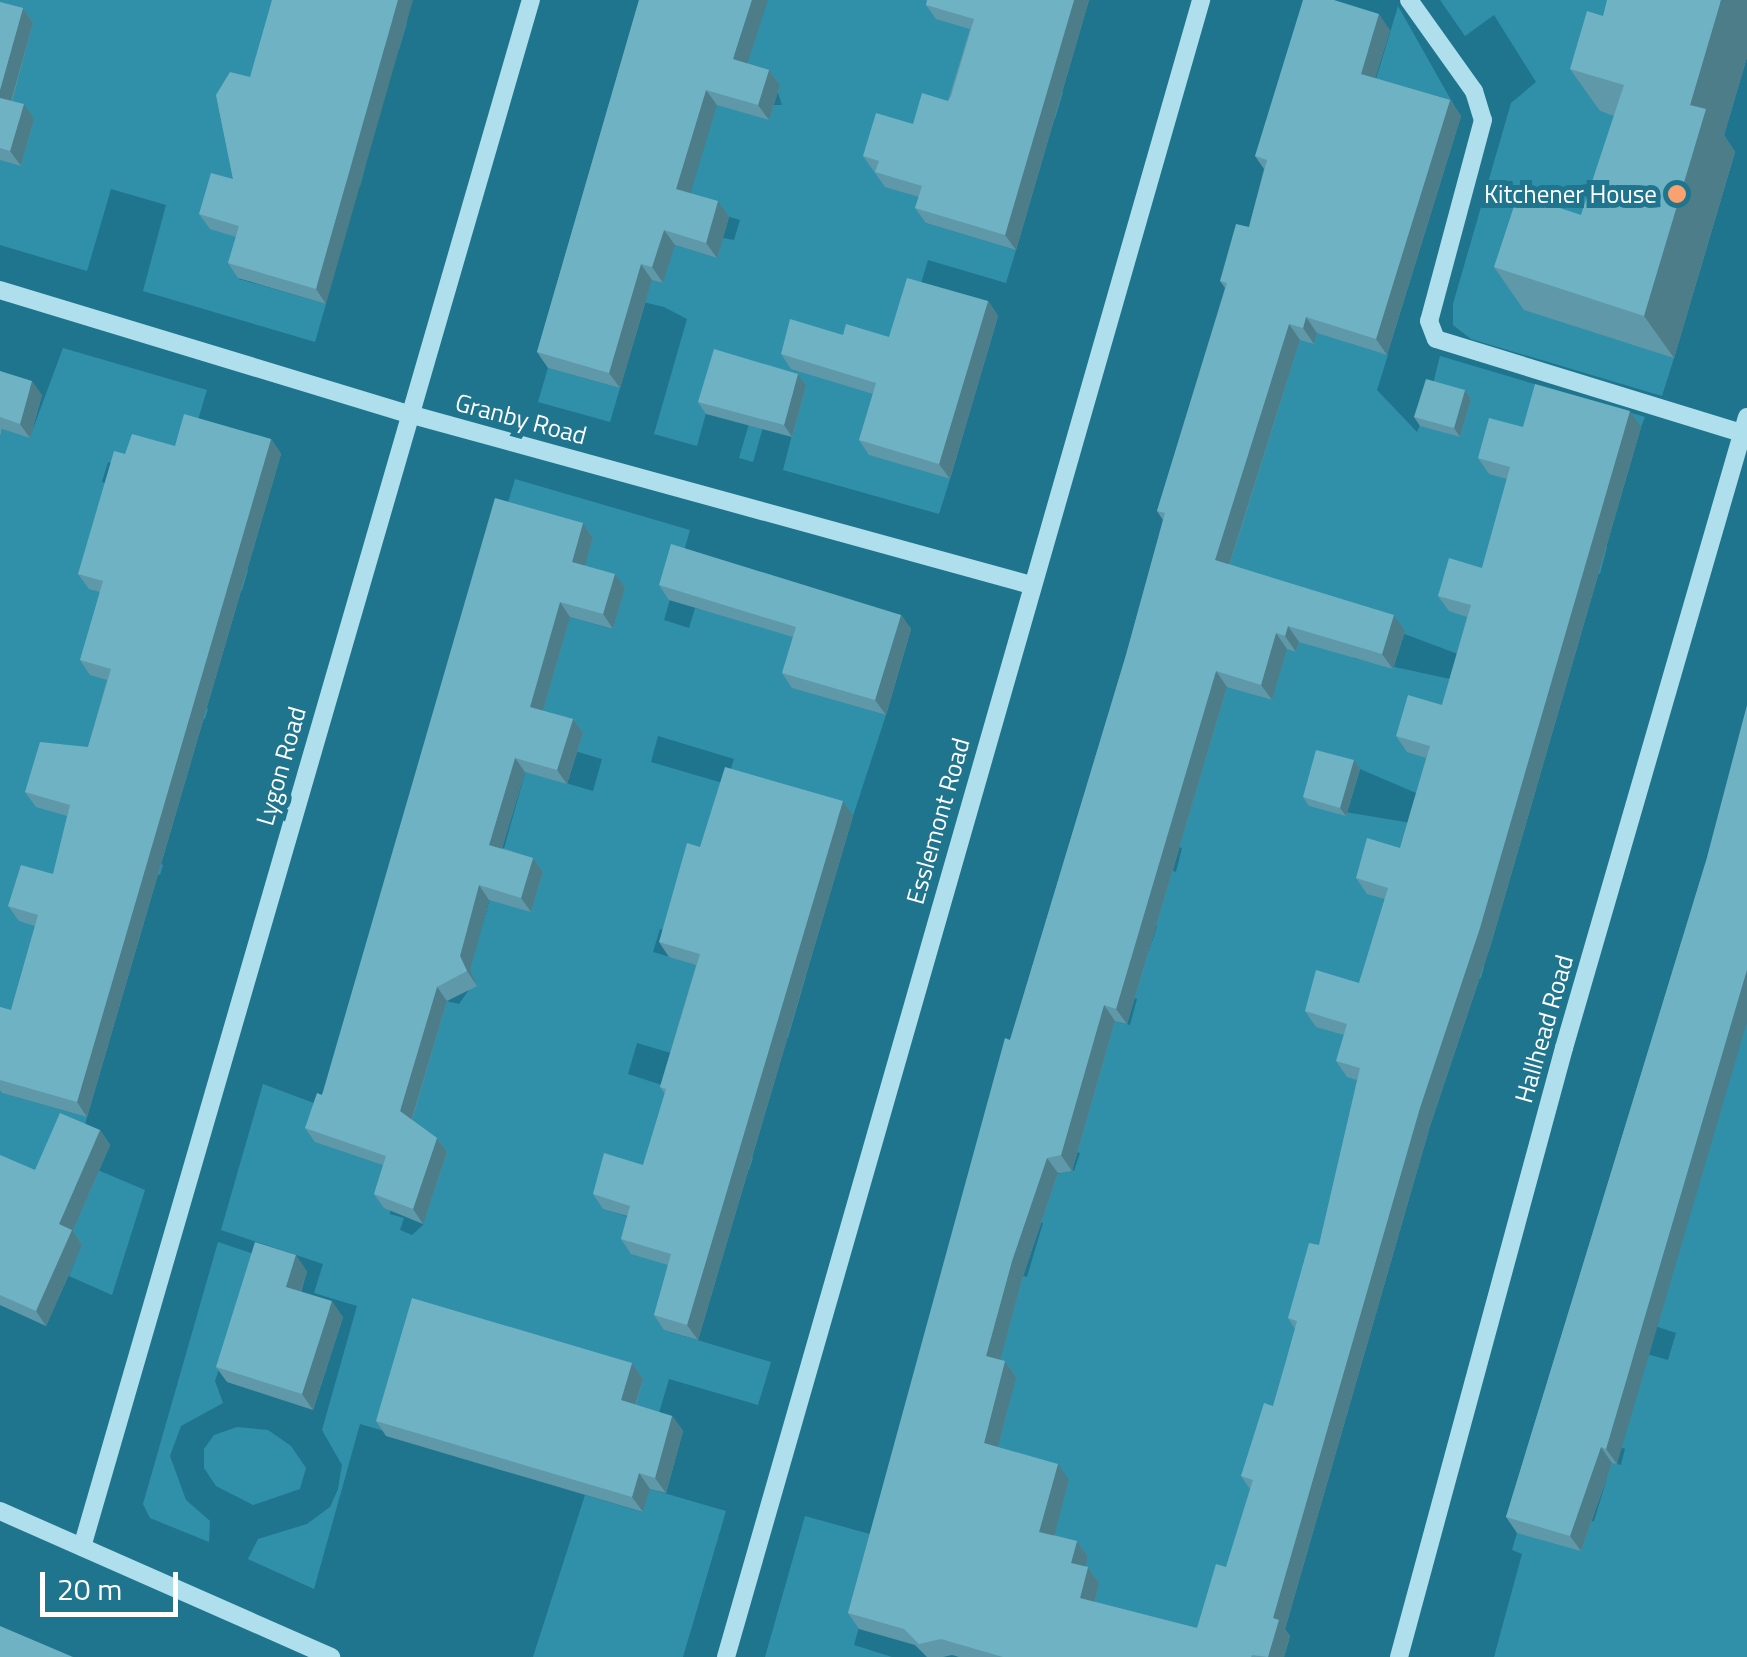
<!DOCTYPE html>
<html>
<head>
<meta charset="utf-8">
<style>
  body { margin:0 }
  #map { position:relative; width:1747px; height:1657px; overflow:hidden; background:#20758e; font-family:"Titillium Web",sans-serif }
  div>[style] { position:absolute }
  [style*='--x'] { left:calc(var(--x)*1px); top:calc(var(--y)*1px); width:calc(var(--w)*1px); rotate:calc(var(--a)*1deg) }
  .green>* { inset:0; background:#3090a9 }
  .minor>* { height:18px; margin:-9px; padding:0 9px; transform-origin:9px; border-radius:9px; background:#afdfec }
  .wall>* { inset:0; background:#5f99a9 }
  .shaded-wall>* { inset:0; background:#4d7d89 }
  .building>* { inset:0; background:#6eb2c4 }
  .dots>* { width:28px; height:28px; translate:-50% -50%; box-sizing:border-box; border:5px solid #20758e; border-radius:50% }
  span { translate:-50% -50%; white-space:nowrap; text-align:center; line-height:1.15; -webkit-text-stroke:10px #20758e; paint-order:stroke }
  .poi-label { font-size:25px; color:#fff }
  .right { translate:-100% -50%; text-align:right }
  .street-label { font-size:25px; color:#fff }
  .scale { position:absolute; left:40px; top:1572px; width:138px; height:45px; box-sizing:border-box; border:5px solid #fff; border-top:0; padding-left:12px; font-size:30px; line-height:35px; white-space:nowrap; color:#fff; -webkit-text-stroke:8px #20758e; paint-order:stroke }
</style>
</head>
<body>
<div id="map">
  <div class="green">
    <div style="clip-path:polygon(0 0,328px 0,407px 23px,399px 50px,283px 17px,230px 125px,366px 164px,360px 187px,273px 162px,239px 279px,326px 304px,315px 342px,143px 291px,166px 205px,111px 189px,87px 271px,0 245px)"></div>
    <div style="clip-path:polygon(766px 0,941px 0,984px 33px,975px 66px,1063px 92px,1055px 119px,1017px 108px,920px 185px,926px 223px,1016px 250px,1006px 283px,928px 260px,886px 398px,870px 455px,950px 479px,939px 514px,783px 470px,802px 396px,774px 389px,753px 462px,739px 458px,758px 393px,715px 380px,697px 446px,654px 434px,687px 319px,664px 307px,572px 285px,577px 258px,663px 283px,675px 245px,717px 258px,723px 238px,734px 240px,740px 220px,687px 204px,717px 105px,782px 105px,775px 84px,727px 70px)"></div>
    <div style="clip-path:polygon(1440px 0,1650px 0,1600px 111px,1654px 128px,1674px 358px,1662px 396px,1471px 339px,1453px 325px,1453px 304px,1511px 103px,1536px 82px,1494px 15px,1465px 36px)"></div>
    <div style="clip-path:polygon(1398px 6px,1460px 116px,1349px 343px,1388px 355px,1377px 390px,1417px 432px,1420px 425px,1460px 437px,1432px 388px,1440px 356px,1645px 417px,1641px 427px,1547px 400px,1489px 473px,1522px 483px,1512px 520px,1607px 547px,1600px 574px,1504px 546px,1471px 659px,1365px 619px,1353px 658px,1464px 682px,1407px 751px,1441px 762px,1430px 799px,1360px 769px,1309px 806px,1423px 825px,1390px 939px,1484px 967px,1481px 978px,1358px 1039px,1400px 1093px,1222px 1657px,1074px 1610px,1051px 1548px,976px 1454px,1008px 1408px,1016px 1378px,997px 1372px,998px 1269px,1027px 1277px,1043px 1223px,1014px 1214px,990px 1153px,1059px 1174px,1061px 1168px,1074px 1171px,1080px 1153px,1067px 1149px,1083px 1012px,1130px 1025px,1137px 999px,1118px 992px,1132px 946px,1149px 951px,1157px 926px,1130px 918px,1166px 869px,1176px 872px,1182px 848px,1164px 842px,1226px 686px,1272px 700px,1287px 649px,1228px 571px)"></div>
    <div style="clip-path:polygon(63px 348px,207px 390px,184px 466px,136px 469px,108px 462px,102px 482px,130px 491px,162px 545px,248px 570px,242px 591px,101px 551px,143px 605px,91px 675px,208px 709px,205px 719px,194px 716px,63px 802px,163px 865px,160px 875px,105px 859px,49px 930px,21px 1025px,0 1019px,0 437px,2px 429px,30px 437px)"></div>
    <div style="clip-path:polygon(548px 368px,620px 388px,610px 422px,538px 402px)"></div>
    <div style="clip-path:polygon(evenodd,515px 479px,690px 530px,664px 620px,689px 628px,695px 608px,809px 634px,793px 688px,886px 715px,853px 816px,774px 793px,727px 953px,806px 976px,788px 1038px,698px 1011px,671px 1053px,637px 1043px,628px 1074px,674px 1089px,753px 1158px,749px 1170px,664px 1145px,603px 1209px,641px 1221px,682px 1269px,664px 1330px,771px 1362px,758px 1405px,669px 1379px,656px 1423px,388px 1432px,360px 1424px,314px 1589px,248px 1559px,258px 1539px,307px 1524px,330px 1507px,338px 1489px,342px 1465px,322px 1430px,357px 1306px,314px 1293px,323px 1264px,221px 1230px,263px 1084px,327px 1108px,396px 1168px,390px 1214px,404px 1218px,400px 1230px,412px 1235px,423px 1225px,446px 1152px,406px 1137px,446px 1001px,459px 1004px,475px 981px,470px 970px,529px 759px,566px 783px,593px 791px,602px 759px,578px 752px,540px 721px,570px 617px,612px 629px,624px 588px,582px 576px,505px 513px,515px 479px,658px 736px,734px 759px,726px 784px,651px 762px,658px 736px,515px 479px,660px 929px,701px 940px,694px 964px,653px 952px,660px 929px)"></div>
    <div style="clip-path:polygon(1747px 1020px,1747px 1657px,1494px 1657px,1522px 1554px,1512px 1550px,1517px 1533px,1594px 1521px,1607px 1478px,1600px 1459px,1621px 1465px,1625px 1449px,1618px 1446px,1647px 1354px,1668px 1360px,1676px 1333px,1655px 1326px)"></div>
    <div style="clip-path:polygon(0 1058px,2px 1093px,87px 1117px,83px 1133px,60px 1154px,145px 1190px,112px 1295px,69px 1276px,82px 1245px,0 1174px)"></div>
    <div style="clip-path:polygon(218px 1242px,257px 1255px,215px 1381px,223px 1403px,181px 1426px,170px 1456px,186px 1500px,210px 1521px,209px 1542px,150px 1518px,143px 1504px)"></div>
    <div style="clip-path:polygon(237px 1427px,268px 1430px,291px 1446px,306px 1468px,300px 1489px,253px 1505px,216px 1486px,204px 1468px,204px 1449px,214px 1435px)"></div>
    <div style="clip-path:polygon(650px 1489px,726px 1511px,683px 1657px,533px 1657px,585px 1495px,642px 1512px)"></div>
    <div style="clip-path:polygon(805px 1516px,884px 1538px,854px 1645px,892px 1657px,765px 1657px)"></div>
  </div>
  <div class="minor">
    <div style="--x:1409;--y:0;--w:112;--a:54.5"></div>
    <div style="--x:1474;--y:91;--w:30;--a:73"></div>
    <div style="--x:1483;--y:120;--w:208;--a:105"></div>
    <div style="--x:1429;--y:321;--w:19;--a:69"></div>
    <div style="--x:1436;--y:339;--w:320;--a:17.1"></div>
    <div style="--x:0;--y:290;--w:427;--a:16.9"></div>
    <div style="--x:409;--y:414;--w:645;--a:15.37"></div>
    <div style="--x:0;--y:1511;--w:362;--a:23.8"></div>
    <div style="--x:82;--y:1547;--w:1611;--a:-73.82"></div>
    <div style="--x:726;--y:1657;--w:1724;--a:-74"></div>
    <div style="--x:1399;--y:1657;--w:631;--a:-74.84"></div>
    <div style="--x:1564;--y:1048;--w:657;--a:-73.83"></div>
  </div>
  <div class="wall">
    <div style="clip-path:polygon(639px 0,747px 63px,769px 70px,780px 85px,769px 120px,717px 105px,690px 193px,729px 217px,717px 258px,675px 245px,663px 283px,652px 280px,620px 388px,548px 368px,537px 352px)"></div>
    <div style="clip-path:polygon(1089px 0,1016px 250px,926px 223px,915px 208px,919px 197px,885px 187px,863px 156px,948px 101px,970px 29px,936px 19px,926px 5px)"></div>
    <div style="clip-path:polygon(1747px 0,1747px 57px,1724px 135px,1735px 152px,1674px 358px,1524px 310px,1494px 267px,1581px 215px,1614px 116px,1600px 111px,1570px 69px,1603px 16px)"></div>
    <div style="clip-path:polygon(0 2px,23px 8px,33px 23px,12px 101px,34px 119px,21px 166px,0 160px)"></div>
    <div style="clip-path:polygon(1390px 30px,1375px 78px,1450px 100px,1461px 116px,1387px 355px,1317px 333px,1314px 344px,1300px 340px,1230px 564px,1405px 631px,1393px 669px,1299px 642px,1296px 652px,1287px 649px,1272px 700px,1227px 687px,1127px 1024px,1115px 1021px,1072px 1171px,1058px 1173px,1023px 1276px,1000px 1360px,1005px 1361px,1016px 1377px,998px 1447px,1069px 1480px,1054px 1535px,1077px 1541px,1088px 1557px,1085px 1566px,1088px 1567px,1099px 1583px,1095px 1602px,1197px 1628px,1226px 1567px,1250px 1489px,1241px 1476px,1273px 1406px,1295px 1329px,1288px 1318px,1319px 1245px,1357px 1080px,1347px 1077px,1336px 1061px,1344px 1035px,1316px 1027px,1305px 1011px,1359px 983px,1385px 899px,1367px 894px,1356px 878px,1400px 848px,1426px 758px,1407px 752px,1396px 736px,1442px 705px,1467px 617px,1449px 611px,1438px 596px,1482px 568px,1507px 479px,1489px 474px,1478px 458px,1523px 427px,1641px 427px,1491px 944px,1430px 1126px,1285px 1629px,1290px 1636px,1284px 1657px,959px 1657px,952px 1655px,943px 1657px,927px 1657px,915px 1645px,859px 1629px,848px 1613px,1010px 1040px,1126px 655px,1163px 520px,1157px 511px,1225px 288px,1220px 281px,1249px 227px,1264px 169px,1255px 156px)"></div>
    <div style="clip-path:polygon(216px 95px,326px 304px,238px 278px,228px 263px,236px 237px,210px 229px,199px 214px,233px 179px)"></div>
    <div style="clip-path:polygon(988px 301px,998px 316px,950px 479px,869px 455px,859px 440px,873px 394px,791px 369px,781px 354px,843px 335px,889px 337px)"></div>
    <div style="clip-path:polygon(0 371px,42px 395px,30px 438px,2px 429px,0 437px)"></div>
    <div style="clip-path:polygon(806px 386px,792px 437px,706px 414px,698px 402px)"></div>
    <div style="clip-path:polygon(1465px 390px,1471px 399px,1460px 437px,1420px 426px,1414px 417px)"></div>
    <div style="clip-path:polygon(271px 439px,281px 454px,87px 1117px,2px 1093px,0 1090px,0 1007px,11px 1010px,35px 926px,19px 921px,8px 906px,53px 874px,67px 816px,36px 807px,25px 792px,88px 747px,107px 680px,90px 675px,80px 660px,100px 592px,89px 589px,78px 574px,125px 454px,175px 446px)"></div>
    <div style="clip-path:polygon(583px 523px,593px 538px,585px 565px,625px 588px,613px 629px,570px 617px,543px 711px,573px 719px,583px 733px,567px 784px,525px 772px,502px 848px,533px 858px,543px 872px,531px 912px,489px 900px,470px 970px,477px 986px,447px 1001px,412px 1120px,437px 1138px,447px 1152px,423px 1224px,384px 1208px,374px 1194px,383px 1165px,315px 1142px,305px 1128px,322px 1095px)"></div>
    <div style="clip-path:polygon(659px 585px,901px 615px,911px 629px,886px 715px,792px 688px,782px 673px,793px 637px,669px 600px)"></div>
    <div style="clip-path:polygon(1360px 769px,1346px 816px,1309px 806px,1303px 797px)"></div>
    <div style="clip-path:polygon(853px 816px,698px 1340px,664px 1330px,654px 1315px,668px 1265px,631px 1254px,621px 1239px,627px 1216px,603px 1209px,593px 1194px,643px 1165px,665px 1094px,660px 1087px,696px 965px,669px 957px,659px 942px,700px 847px)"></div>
    <div style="clip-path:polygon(1706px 861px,1617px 1464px,1612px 1463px,1581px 1551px,1517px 1533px,1506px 1517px)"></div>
    <div style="clip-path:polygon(100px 1130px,110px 1145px,73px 1231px,82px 1245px,46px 1326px,0 1305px,0 1155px,35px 1170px)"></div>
    <div style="clip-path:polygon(307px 1271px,301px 1292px,343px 1317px,313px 1410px,227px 1382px,216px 1367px)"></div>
    <div style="clip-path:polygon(632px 1363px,643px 1379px,636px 1405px,672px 1416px,683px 1431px,666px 1493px,650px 1489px,643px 1512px,386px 1436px,376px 1421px)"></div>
  </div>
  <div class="shaded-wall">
    <div style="clip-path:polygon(398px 0,413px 0,326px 304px,316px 289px)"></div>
    <div style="clip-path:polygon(752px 0,768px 0,744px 74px,733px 59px)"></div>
    <div style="clip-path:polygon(1074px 0,1089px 0,1016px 250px,1005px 235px)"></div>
    <div style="clip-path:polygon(1721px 0,1747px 0,1747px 57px,1724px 135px,1735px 152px,1674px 358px,1644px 316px,1690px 105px)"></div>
    <div style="clip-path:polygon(23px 8px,33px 23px,8px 112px,0 100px,0 90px)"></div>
    <div style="clip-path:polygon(1379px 14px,1390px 30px,1372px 89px,1361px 74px)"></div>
    <div style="clip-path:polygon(769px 70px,780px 85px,769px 120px,758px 105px)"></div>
    <div style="clip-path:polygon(706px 90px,717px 105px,687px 204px,676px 189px)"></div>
    <div style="clip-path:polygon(1450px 100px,1461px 116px,1387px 355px,1376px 339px)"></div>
    <div style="clip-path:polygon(24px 104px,34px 119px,21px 166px,10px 151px)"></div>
    <div style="clip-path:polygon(718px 201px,729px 217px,717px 258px,706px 243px)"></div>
    <div style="clip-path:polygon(664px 230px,675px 245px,663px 283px,652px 267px)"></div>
    <div style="clip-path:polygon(641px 264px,652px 280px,620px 388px,609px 373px)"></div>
    <div style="clip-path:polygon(988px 301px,998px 316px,950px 479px,939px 464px)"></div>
    <div style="clip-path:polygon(1306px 317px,1317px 333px,1314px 344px,1303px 328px)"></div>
    <div style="clip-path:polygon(1289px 324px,1300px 340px,1226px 575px,1215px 560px)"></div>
    <div style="clip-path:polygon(798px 374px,806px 386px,792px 437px,784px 425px)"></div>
    <div style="clip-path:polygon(32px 381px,42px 395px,30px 438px,20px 424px)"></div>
    <div style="clip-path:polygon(1465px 390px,1471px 399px,1460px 437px,1454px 428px)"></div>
    <div style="clip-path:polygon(1630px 411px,1641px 427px,1491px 944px,1430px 1126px,1285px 1629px,1290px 1636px,1284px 1657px,1268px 1657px,1273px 1618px,1419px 1111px)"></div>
    <div style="clip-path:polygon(271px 439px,281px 454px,87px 1117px,77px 1102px)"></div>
    <div style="clip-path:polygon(583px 523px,593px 538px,582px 576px,572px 562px)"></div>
    <div style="clip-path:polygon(615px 574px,625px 588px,613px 629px,603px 614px)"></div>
    <div style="clip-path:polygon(560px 602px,570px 617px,540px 721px,530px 707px)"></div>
    <div style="clip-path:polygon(901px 615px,911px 629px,886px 715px,875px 700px)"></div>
    <div style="clip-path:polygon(1394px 615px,1405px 631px,1393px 669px,1382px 654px)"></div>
    <div style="clip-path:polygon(1288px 626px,1299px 642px,1296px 652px,1285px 636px)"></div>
    <div style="clip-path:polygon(1276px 633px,1287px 649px,1272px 700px,1261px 685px)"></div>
    <div style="clip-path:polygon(1216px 671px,1227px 687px,1127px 1024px,1116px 1009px)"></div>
    <div style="clip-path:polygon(573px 719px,583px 733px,567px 784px,557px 770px)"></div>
    <div style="clip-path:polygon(515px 758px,525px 772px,499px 859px,489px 845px)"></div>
    <div style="clip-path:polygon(1354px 760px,1360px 769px,1346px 816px,1340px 808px)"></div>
    <div style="clip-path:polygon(843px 801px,853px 816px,698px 1340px,687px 1325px)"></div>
    <div style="clip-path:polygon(533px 858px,543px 872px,531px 912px,521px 898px)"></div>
    <div style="clip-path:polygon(479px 885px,489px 900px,470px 970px,477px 986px,467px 971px,460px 956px)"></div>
    <div style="clip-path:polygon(1747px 970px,1747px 1022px,1617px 1464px,1606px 1449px)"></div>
    <div style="clip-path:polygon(437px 987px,447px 1001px,410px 1125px,400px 1111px)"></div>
    <div style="clip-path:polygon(1104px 1005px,1115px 1021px,1072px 1171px,1061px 1155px)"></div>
    <div style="clip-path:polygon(100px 1130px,110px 1145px,73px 1231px,82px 1245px,46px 1326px,36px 1311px,59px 1224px)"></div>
    <div style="clip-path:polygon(437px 1138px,447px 1152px,423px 1224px,413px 1209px)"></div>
    <div style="clip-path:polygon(1047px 1158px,1058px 1173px,1023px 1276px,997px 1372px,986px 1356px,1012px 1261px)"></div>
    <div style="clip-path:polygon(296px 1255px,307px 1271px,297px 1303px,286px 1287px)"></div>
    <div style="clip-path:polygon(332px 1301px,343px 1317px,313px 1410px,302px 1394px)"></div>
    <div style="clip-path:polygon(1005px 1361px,1016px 1377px,995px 1459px,984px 1443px)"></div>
    <div style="clip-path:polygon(632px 1363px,643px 1379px,632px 1416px,621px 1400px)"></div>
    <div style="clip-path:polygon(672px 1416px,683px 1431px,666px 1493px,655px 1478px)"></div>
    <div style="clip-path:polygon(1601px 1447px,1612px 1463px,1581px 1551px,1570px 1536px)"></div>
    <div style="clip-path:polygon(1058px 1464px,1069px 1480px,1051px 1548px,1039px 1532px)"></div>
    <div style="clip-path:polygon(639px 1473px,650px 1489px,643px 1512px,632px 1497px)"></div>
    <div style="clip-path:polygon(1077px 1541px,1088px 1557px,1082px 1578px,1071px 1563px)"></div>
    <div style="clip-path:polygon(1088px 1567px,1099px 1583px,1092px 1614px,1080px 1598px)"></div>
  </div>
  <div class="building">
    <div style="clip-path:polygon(272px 0,398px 0,316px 289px,228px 263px,239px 226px,199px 214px,211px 173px,233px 179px,216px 95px,230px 72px,250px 77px)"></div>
    <div style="clip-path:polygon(639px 0,752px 0,733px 59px,769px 70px,758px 105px,706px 90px,676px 189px,718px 201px,706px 243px,664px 230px,652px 267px,641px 264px,609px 373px,537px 352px)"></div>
    <div style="clip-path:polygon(927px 0,1074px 0,1005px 235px,915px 208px,922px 186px,875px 172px,879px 161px,863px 156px,876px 113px,913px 124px,922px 93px,948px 101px,951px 96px,974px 19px,926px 5px)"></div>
    <div style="clip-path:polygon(1303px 0,1334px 0,1379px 14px,1361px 74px,1450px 100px,1376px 339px,1306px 317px,1303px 328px,1289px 324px,1215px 560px,1394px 615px,1382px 654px,1288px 626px,1285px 636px,1276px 633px,1261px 685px,1216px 671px,1116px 1009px,1104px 1005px,1061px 1155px,1047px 1158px,1012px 1261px,986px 1356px,1005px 1361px,984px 1443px,1058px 1464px,1039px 1532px,1077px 1541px,1071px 1563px,1088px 1567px,1080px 1598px,1197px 1628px,1216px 1564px,1226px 1567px,1253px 1480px,1241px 1476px,1264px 1403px,1273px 1406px,1286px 1361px,1297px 1321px,1288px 1318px,1309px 1243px,1319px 1245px,1360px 1068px,1336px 1061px,1347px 1024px,1305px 1011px,1316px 970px,1359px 983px,1388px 888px,1356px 878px,1367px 838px,1400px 848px,1430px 746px,1396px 736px,1408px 695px,1442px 705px,1471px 605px,1438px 596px,1449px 558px,1482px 568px,1510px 467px,1478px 458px,1489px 418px,1523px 427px,1535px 384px,1630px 411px,1480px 928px,1419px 1111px,1273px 1618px,1279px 1620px,1268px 1657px,1252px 1655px,1251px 1657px,1003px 1657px,941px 1639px,919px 1644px,904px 1629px,848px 1613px,1005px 1038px,1010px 1040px,1126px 655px,1165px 513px,1157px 511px,1227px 283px,1220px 281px,1236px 224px,1249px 227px,1267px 160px,1255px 156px)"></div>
    <div style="clip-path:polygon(1607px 0,1721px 0,1690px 105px,1706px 109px,1644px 316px,1494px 267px,1518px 194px,1581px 215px,1624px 85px,1570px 69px,1587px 11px,1603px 16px)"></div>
    <div style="clip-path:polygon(0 2px,23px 8px,0 90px)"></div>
    <div style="clip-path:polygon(0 98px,24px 104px,10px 151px,0 148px)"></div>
    <div style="clip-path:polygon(907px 278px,988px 301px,939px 464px,859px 440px,876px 383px,781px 354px,790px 319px,843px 335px,846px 324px,889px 337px)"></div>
    <div style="clip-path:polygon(714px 349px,798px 374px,784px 425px,698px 402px)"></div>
    <div style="clip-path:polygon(0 371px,32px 381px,20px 424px,0 417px)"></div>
    <div style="clip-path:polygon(1426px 379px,1465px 390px,1454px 428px,1414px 417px)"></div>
    <div style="clip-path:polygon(184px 414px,271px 439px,77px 1102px,0 1080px,0 1007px,11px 1010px,38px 915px,8px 906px,21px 865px,53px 874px,70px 805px,25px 792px,40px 742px,88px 747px,111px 669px,80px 660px,103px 581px,78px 574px,114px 451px,125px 454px,132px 434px,175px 446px)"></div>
    <div style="clip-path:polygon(495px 498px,583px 523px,572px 562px,615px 574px,603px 614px,560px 602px,530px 707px,573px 719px,557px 770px,515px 758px,489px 845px,533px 858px,521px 898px,479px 885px,460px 956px,467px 971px,437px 987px,400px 1111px,437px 1138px,413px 1209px,374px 1194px,386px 1156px,305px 1128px,317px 1093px,322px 1095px)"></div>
    <div style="clip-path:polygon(671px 544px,901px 615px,875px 700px,782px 673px,796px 627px,659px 585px)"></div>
    <div style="clip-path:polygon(1747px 705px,1747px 970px,1606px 1449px,1601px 1447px,1570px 1536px,1506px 1517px,1706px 861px)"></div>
    <div style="clip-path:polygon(1316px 750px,1354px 760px,1340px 808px,1303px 797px)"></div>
    <div style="clip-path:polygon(725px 767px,843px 801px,687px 1325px,654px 1315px,671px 1254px,621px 1239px,630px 1206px,593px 1194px,604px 1153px,643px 1165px,666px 1089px,660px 1087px,700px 954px,659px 942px,687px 843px,700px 847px)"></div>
    <div style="clip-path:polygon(60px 1113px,100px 1130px,59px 1224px,72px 1230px,36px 1311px,0 1295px,0 1155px,35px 1170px)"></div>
    <div style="clip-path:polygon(255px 1242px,296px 1255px,286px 1287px,332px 1301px,302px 1394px,216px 1367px)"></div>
    <div style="clip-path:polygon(412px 1298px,632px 1363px,621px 1400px,672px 1416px,655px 1478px,639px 1473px,632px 1497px,376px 1421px)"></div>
    <div style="clip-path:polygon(0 1626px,73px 1657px,0 1657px)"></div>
  </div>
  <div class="dots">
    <div style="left:1677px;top:194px;background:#faa26f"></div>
  </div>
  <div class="poi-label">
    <span class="right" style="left:1657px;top:194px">Kitchener House</span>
  </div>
  <div class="street-label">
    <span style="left:521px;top:419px;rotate:15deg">Granby Road</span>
    <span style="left:281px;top:766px;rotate:-74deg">Lygon Road</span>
    <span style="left:938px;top:821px;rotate:-74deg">Esslemont Road</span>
    <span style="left:1544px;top:1029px;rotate:-74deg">Hallhead Road</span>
  </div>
  <div class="scale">20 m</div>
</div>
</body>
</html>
